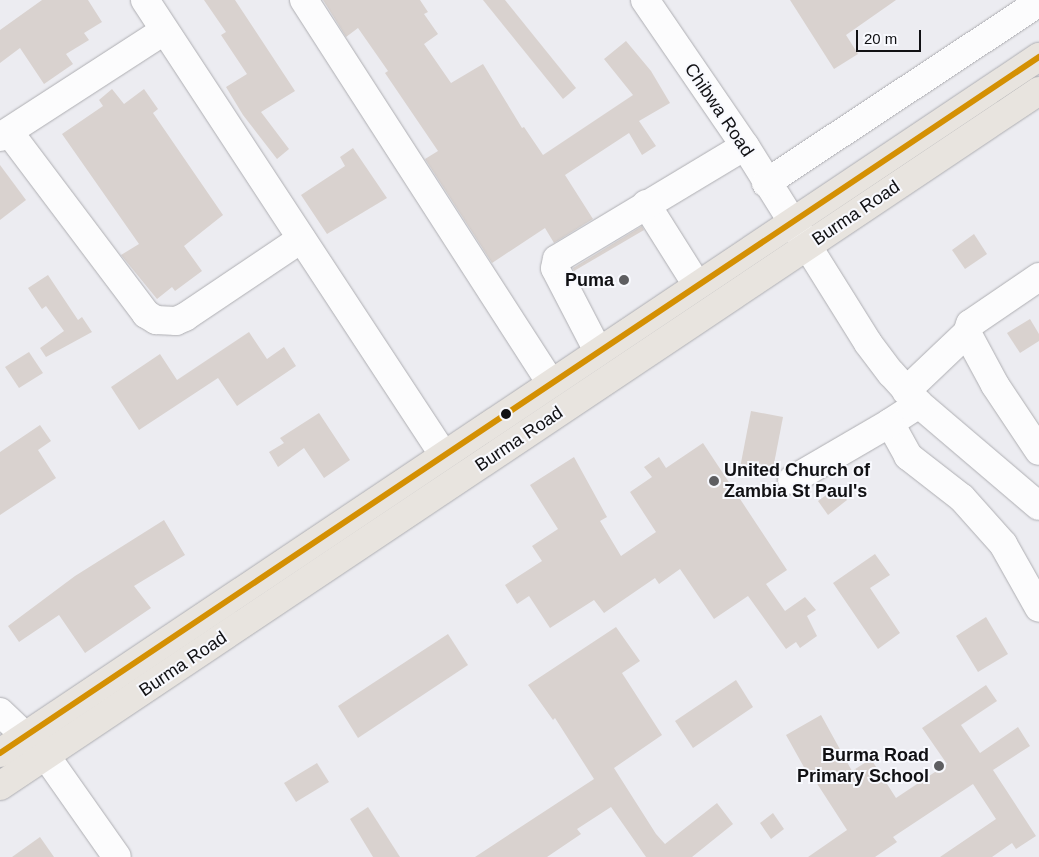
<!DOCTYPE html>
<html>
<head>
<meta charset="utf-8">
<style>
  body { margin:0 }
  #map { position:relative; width:1039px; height:857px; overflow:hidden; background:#ececf1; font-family:Helvetica,sans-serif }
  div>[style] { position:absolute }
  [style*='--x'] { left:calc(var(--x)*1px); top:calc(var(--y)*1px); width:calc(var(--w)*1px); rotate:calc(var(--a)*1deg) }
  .building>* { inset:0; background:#d9d2cf }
  .roads { filter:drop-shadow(0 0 1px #aeaeb2) drop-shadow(0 0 1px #aeaeb2) }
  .minor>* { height:28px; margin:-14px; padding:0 14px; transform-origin:14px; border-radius:14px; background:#fcfcfd }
  .major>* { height:28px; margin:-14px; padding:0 14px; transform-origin:14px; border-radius:14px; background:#e8e4df }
  .bus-1>* { height:6px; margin:-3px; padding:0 3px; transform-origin:3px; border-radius:3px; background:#d49003 }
  .dots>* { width:14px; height:14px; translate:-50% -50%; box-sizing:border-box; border:2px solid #f8f9fe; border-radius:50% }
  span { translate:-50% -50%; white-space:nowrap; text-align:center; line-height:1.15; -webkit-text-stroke:4px #f8f9fe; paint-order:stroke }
  .street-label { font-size:18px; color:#111114 }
  .poi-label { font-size:18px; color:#111114; font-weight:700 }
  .right { translate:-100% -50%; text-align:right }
  .left { translate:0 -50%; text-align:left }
  .scale { position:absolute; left:856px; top:30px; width:65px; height:22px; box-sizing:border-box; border:2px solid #111114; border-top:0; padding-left:6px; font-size:15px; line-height:18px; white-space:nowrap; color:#111114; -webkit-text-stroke:4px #f8f9fe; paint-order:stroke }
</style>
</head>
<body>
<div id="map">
  <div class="building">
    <div style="clip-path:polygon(42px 0,88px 0,102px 22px,84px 33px,89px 40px,66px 54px,73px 64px,44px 84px,20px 48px,0 63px,0 30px)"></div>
    <div style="clip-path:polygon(204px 0,235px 0,295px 91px,261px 112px,289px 149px,277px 159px,243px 115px,226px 87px,247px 74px,221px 35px,226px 32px)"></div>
    <div style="clip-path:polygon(323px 0,420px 0,428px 12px,424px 14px,438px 34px,424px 44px,451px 83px,483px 64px,522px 128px,524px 127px,543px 155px,633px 95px,604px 59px,626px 41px,651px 71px,670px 103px,639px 121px,656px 146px,642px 155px,629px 133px,565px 175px,593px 219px,554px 243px,545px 228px,492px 263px,425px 159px,438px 151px,385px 73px,388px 71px,358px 28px,346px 37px)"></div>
    <div style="clip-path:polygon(483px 0,505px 0,576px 88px,563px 99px)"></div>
    <div style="clip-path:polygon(790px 0,896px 0,846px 35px,858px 54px,834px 69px)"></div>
    <div style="clip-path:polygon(112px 89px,124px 104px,144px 89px,158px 109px,153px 113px,223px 215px,184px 246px,202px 271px,175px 291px,172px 287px,157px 299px,121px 255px,139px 244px,62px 134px,103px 106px,99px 100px)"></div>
    <div style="clip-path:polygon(353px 148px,387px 198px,327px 234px,301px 195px,345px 166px,340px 157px)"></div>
    <div style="clip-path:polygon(0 165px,26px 200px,0 220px)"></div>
    <div style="clip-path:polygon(642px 226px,644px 230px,574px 271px,573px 268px)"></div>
    <div style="clip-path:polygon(974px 234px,987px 254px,965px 269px,952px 250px)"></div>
    <div style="clip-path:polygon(48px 275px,78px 320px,82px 317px,92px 332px,46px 357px,40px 348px,64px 331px,46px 306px,42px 309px,28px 288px)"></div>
    <div style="clip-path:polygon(1030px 319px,1039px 334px,1039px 341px,1020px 353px,1007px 333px)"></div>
    <div style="clip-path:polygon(249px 332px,267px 359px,284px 347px,296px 366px,237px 406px,218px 378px,139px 430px,111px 387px,160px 354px,177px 380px)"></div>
    <div style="clip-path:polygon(29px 352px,43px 373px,19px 388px,5px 367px)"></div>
    <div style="clip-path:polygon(751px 411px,783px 417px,772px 474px,740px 468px)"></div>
    <div style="clip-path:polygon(319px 413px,350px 460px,324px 478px,304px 448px,278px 467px,269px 452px,284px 443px,280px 438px)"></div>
    <div style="clip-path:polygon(40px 425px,51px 441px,38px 450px,56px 478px,0 515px,0 452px)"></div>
    <div style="clip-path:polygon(703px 443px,787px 570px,766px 584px,785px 611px,805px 597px,816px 610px,807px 616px,817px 636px,800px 648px,796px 642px,786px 649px,748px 596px,714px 619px,680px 569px,659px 584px,655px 578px,604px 613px,594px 600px,550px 628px,529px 596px,517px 604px,505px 585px,542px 561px,532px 546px,558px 529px,530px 485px,574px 457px,607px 517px,600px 521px,621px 556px,656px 532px,630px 492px,652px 477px,644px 467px,659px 457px,666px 468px)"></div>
    <div style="clip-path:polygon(837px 487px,847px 500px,828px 515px,818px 501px)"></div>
    <div style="clip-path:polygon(164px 520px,185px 555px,134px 586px,151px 608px,85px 653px,59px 615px,19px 642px,8px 626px,75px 576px)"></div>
    <div style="clip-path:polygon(875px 554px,890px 575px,870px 588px,900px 633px,878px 649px,833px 583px)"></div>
    <div style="clip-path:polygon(986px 617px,1008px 654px,978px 672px,956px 636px)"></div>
    <div style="clip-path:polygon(616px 627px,640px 661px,622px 673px,662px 735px,614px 768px,656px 834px,665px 844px,717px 803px,733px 824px,692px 857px,646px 857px,611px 807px,577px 829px,581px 834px,547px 857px,475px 857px,594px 779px,555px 718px,553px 720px,528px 685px)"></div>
    <div style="clip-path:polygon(448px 634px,468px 665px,358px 738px,338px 706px)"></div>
    <div style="clip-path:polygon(736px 680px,753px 707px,693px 748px,675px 721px)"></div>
    <div style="clip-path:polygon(986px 685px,997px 701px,961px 725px,980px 753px,1018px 727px,1030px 746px,993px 770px,1036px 836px,1016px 849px,1012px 843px,992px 857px,940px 857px,996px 819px,973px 784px,893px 837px,897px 842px,875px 857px,808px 857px,847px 830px,807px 768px,805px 769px,786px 735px,821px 715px,852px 771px,871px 759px,896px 798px,947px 764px,922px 728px)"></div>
    <div style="clip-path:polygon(317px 763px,329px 782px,296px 802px,284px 783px)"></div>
    <div style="clip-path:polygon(368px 807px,400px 857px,373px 857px,350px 819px)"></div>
    <div style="clip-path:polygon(773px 813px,784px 829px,771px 839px,760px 823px)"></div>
    <div style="clip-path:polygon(40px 837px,54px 857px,12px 857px)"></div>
  </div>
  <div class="roads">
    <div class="minor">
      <div style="--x:145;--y:0;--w:543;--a:56.72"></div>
      <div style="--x:304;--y:0;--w:456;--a:57.2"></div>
      <div style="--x:645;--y:0;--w:177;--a:55.6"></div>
      <div style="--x:745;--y:146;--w:232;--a:58"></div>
      <div style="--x:868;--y:343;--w:38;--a:53"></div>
      <div style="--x:891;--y:373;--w:42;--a:47.9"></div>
      <div style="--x:919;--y:404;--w:157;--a:40.4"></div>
      <div style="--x:9;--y:132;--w:228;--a:53"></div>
      <div style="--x:146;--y:314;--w:12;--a:31"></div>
      <div style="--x:156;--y:320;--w:20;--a:3"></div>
      <div style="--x:176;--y:321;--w:10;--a:-24"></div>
      <div style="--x:185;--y:317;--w:140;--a:-33.9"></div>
      <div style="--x:0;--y:137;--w:195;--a:-32.9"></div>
      <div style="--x:766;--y:183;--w:328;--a:-33.5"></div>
      <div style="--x:646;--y:204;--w:96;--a:57.8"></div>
      <div style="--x:1039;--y:277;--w:83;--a:145.7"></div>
      <div style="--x:970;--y:324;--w:9;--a:108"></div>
      <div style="--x:967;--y:333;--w:59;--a:61.7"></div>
      <div style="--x:995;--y:385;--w:79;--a:56.3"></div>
      <div style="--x:598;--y:351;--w:93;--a:-117.4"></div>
      <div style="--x:555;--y:268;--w:9;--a:-77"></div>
      <div style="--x:557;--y:259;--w:219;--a:-31"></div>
      <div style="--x:906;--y:391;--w:84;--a:-43.6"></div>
      <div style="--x:919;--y:404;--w:35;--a:147"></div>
      <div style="--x:890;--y:423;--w:38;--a:61"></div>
      <div style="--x:908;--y:456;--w:68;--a:37.9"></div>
      <div style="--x:962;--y:498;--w:62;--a:48.3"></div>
      <div style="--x:1003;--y:544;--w:73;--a:60.6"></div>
      <div style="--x:792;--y:480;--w:113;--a:-30.2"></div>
      <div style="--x:0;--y:712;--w:64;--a:43.7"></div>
      <div style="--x:46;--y:756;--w:123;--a:54.9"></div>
    </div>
    <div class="major">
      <div style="--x:0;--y:753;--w:1251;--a:-33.82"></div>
      <div style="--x:0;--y:786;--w:1250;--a:-33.78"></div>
    </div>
  </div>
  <div class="bus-1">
    <div style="--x:0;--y:753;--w:1251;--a:-33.82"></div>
  </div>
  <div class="dots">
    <div style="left:624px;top:280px;background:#5e5e61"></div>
    <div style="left:506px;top:414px;background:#111114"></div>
    <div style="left:714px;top:481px;background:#5e5e61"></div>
    <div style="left:939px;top:766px;background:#5e5e61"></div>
  </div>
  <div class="street-label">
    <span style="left:719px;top:110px;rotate:56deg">Chibwa Road</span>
    <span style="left:856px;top:213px;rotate:-34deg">Burma Road</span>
    <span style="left:519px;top:439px;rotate:-34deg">Burma Road</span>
    <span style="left:183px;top:664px;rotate:-34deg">Burma Road</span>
  </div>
  <div class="poi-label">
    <span class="right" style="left:614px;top:280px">Puma</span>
    <span class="left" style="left:724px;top:481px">United Church of<br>Zambia St Paul's</span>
    <span class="right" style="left:929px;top:766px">Burma Road<br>Primary School</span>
  </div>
  <div class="scale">20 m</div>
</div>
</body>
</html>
